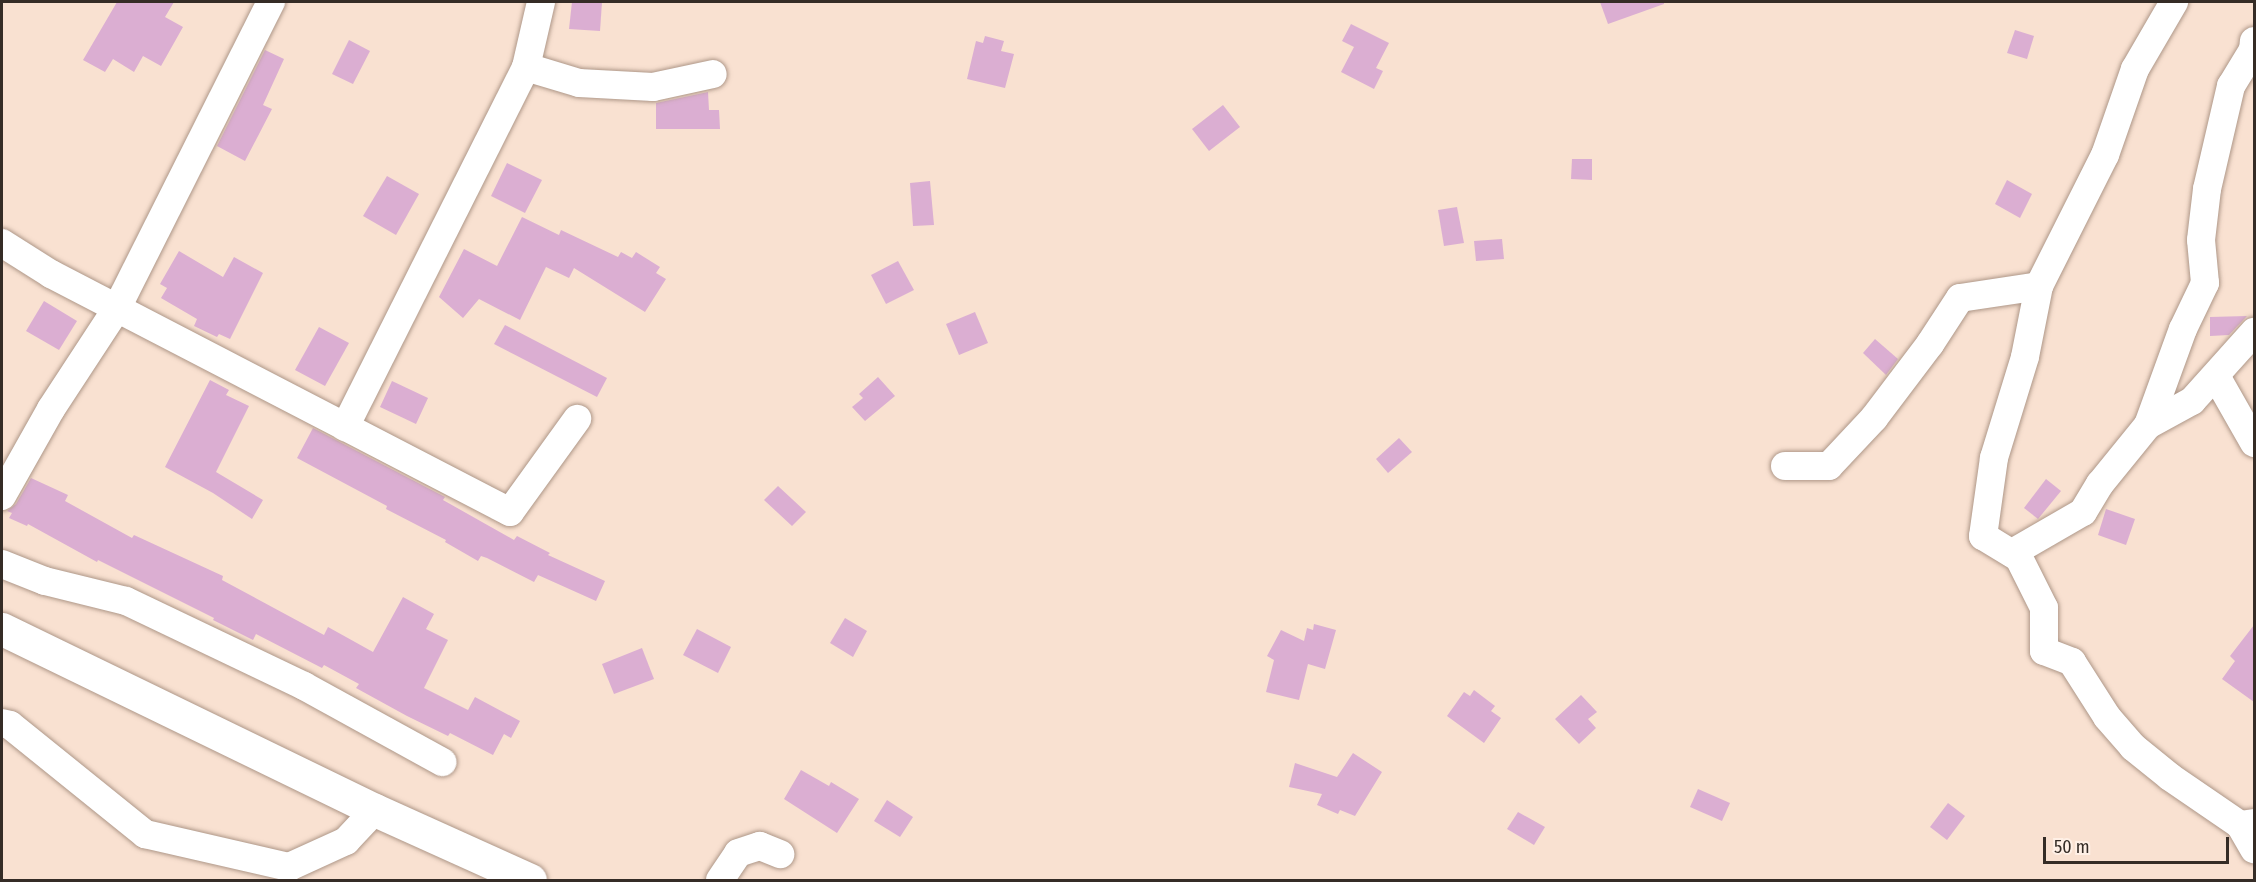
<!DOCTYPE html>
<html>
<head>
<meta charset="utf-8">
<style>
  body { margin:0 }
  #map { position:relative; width:2256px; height:882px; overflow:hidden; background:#f9e1d1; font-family:"Fira Sans Condensed",sans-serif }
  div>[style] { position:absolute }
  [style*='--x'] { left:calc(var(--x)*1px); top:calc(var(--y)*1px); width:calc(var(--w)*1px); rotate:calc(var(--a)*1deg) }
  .building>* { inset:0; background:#dbaed2 }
  .roads { filter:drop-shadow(0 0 2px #ae9788) drop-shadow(0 0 2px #ae9788) }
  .street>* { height:28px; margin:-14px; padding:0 14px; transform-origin:14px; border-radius:14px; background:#fff }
  .primary>* { height:33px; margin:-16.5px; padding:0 16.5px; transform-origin:16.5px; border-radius:16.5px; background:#fff }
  span { translate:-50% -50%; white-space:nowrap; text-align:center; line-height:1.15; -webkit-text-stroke:5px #fff0e6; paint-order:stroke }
  .frame { position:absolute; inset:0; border:3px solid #352c26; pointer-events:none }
  .scale { position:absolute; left:2043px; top:837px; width:186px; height:27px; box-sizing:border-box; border:3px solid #352c26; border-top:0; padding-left:8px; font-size:18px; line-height:21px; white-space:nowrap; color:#352c26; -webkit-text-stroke:4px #fff0e6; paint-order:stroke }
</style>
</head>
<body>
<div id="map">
  <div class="building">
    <div style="clip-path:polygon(117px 2px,174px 2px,165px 17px,183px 27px,161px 66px,143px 56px,134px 72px,113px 59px,105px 72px,83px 60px)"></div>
    <div style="clip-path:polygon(572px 2px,602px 2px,600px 31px,569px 29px)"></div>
    <div style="clip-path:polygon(1600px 2px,1664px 2px,1664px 4px,1608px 24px)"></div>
    <div style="clip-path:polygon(1351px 24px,1389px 43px,1376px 68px,1383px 71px,1374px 89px,1341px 72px,1354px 47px,1342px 41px)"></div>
    <div style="clip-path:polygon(2015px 30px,2034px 36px,2027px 59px,2007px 53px)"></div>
    <div style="clip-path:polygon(985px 36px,1004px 41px,1001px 51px,1014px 54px,1005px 88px,967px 79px,976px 41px,983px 43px)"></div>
    <div style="clip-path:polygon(349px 40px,370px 51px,353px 84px,332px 74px)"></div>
    <div style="clip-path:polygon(265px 50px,284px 59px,263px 105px,272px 109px,245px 161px,217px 146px)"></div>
    <div style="clip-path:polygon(708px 92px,709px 110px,719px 110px,720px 129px,656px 129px,656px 103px)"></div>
    <div style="clip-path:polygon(1223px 105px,1240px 127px,1209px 151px,1192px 129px)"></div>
    <div style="clip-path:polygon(1572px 159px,1592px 159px,1592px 180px,1571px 179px)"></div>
    <div style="clip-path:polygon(507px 163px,542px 180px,525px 213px,491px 196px)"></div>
    <div style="clip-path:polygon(387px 176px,419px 194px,396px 235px,363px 216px)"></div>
    <div style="clip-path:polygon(2007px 180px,2032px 194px,2020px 218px,1995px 204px)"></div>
    <div style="clip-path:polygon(930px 181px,934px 225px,913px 226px,910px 183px)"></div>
    <div style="clip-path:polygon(1457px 207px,1464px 243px,1444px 246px,1438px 210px)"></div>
    <div style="clip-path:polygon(522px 217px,559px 235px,561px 230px,618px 257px,621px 252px,632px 258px,636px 252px,660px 267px,656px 273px,666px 279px,645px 312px,574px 268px,569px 278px,546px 267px,520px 320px,479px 299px,463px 318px,439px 297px,464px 249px,497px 266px)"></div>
    <div style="clip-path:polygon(1502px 239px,1504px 259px,1476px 261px,1474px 241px)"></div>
    <div style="clip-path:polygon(179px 251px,223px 277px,234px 257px,263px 273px,230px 339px,219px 334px,217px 337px,194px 326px,197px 319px,161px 298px,167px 288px,160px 284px)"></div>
    <div style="clip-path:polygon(898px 261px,914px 290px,886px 304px,871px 275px)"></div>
    <div style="clip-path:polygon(44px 301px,77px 321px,59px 350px,26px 331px)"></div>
    <div style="clip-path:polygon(975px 312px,988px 343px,959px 355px,946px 324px)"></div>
    <div style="clip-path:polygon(2247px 316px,2229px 335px,2210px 336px,2210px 317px)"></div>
    <div style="clip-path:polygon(505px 325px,607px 378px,597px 397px,494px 344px)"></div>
    <div style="clip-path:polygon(319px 327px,349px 343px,325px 386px,295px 370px)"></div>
    <div style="clip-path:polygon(1875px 339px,1898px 359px,1886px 375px,1863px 353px)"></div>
    <div style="clip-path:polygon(878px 377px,895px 396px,865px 421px,852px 407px,863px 398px,859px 394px)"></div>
    <div style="clip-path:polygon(210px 380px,229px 390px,226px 395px,249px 406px,216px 472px,263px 500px,252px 519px,213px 493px,165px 467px)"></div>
    <div style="clip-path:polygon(392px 381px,428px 398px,416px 424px,380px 407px)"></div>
    <div style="clip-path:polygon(313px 428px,445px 497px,443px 500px,514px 540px,517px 536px,550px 553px,548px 555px,605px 581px,596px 601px,538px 575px,534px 582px,487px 558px,481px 556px,478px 561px,445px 542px,446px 540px,386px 509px,387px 506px,297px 458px)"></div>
    <div style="clip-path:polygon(1399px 438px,1412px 452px,1388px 473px,1376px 459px)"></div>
    <div style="clip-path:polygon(31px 478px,68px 495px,65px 501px,132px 538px,134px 535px,223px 576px,222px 580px,324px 635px,328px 627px,373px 652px,403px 597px,434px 614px,426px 629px,448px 640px,424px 688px,468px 710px,475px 697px,520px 721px,511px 738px,504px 734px,493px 755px,450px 733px,448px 736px,407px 716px,356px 688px,359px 684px,324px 665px,322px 668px,256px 634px,253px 640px,213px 620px,214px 618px,98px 560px,97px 562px,28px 524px,27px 526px,9px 518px,12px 513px,7px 511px,16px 504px)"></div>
    <div style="clip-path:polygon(2046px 479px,2061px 491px,2038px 519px,2024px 508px)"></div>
    <div style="clip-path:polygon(778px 486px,806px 512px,792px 526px,764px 500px)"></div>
    <div style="clip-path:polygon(2106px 509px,2135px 519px,2126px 545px,2098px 535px)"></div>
    <div style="clip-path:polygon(845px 618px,867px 631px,853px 657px,830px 643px)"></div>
    <div style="clip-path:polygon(1314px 624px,1336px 630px,1325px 669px,1308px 664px,1299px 700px,1266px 692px,1274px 660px,1267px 656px,1281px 630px,1304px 641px,1307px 628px,1313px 630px)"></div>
    <div style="clip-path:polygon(2254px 625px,2254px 702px,2222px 679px,2235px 661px,2230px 656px)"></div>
    <div style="clip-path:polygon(697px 629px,731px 647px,718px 673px,683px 655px)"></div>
    <div style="clip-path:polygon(642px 648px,654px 679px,614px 694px,602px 664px)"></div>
    <div style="clip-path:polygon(1474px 690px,1495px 706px,1491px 711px,1501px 718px,1484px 743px,1447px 716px,1464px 692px,1470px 696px)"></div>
    <div style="clip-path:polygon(1581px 695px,1597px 712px,1588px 719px,1596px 728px,1579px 744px,1555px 719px)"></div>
    <div style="clip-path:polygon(1353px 753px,1382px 772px,1355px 816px,1340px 810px,1338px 814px,1317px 805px,1322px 794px,1289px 787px,1295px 763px,1337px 777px)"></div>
    <div style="clip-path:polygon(801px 770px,829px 786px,831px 782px,859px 799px,837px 833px,784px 799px)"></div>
    <div style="clip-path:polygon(1698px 789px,1730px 803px,1722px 821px,1690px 807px)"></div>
    <div style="clip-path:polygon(887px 800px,913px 817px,900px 837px,874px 821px)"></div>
    <div style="clip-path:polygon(1948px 803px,1965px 816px,1947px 840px,1930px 827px)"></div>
    <div style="clip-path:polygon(1518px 812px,1545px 827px,1534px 845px,1507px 829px)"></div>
  </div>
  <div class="roads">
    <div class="street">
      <div style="--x:526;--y:67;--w:55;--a:16.8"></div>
      <div style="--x:579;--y:83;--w:74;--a:3.1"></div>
      <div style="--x:653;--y:87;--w:61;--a:-12.2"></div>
      <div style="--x:2;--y:243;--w:58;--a:32.3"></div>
      <div style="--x:51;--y:274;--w:517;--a:27.41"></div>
      <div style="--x:510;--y:512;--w:115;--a:-54.2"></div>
      <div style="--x:2039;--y:286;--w:72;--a:101.2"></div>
      <div style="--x:2025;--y:357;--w:106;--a:107.1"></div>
      <div style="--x:1994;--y:458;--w:79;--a:98"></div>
      <div style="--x:1983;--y:536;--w:42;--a:31.4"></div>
      <div style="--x:2019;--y:558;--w:56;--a:63.4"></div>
      <div style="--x:2044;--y:608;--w:43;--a:90"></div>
      <div style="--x:2044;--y:651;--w:30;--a:21"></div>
      <div style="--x:2072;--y:662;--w:65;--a:57.5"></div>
      <div style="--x:2107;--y:717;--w:40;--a:49"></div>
      <div style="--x:2133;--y:747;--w:48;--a:39"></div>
      <div style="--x:2170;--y:777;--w:85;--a:34.4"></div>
      <div style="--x:2240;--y:825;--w:14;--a:-8"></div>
      <div style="--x:2216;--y:376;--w:77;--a:60.4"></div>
      <div style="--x:2148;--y:425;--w:50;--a:-28.6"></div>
      <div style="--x:2192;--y:401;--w:93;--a:-48.1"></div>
      <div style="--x:345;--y:427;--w:403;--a:-63.3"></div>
      <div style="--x:526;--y:67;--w:67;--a:-77"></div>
      <div style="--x:1785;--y:466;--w:44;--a:0"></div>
      <div style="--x:1829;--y:466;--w:66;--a:-46.8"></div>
      <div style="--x:1874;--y:418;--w:93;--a:-52.9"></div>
      <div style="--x:1930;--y:344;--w:55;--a:-56.9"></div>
      <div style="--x:1960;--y:298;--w:80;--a:-8.6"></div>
      <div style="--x:2039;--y:286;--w:147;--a:-63.3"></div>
      <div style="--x:2105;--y:155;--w:91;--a:-70.8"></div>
      <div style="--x:2135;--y:69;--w:78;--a:-59.8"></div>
      <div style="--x:2;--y:496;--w:100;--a:-60.6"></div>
      <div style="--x:51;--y:409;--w:121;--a:-56.8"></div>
      <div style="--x:117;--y:308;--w:343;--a:-63.3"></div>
      <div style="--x:2012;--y:553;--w:82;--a:-30"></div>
      <div style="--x:2083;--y:512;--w:33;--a:-59"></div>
      <div style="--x:2100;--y:484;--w:76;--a:-50.9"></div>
      <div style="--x:2148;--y:425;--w:102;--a:-70"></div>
      <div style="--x:2183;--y:329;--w:51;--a:-64.4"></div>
      <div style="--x:2205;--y:283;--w:43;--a:-95.3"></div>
      <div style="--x:2201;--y:240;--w:51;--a:-83.3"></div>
      <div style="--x:2207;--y:189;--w:106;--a:-76.9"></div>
      <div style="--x:2231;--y:86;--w:42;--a:-58.6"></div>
      <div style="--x:2253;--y:50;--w:9;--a:-84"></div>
      <div style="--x:2;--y:564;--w:46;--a:21.6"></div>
      <div style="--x:45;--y:581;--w:83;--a:13.9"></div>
      <div style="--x:126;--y:601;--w:197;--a:25.5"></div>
      <div style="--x:304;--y:686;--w:158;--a:28.8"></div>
      <div style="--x:2;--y:723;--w:8;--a:14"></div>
      <div style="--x:10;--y:725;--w:174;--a:38.9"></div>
      <div style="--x:145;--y:834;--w:148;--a:12.9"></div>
      <div style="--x:289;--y:867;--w:63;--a:-24.5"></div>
      <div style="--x:346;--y:841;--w:42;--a:-46.9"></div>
      <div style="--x:2240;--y:825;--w:28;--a:60"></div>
      <div style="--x:720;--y:880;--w:32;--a:-56"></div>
      <div style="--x:738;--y:853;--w:23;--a:-18"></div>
      <div style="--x:760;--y:846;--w:22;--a:22"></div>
    </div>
    <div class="primary">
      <div style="--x:2;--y:629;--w:415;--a:25.9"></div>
      <div style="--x:375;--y:810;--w:170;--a:24.3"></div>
    </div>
  </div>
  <div class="frame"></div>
  <div class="scale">50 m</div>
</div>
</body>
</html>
